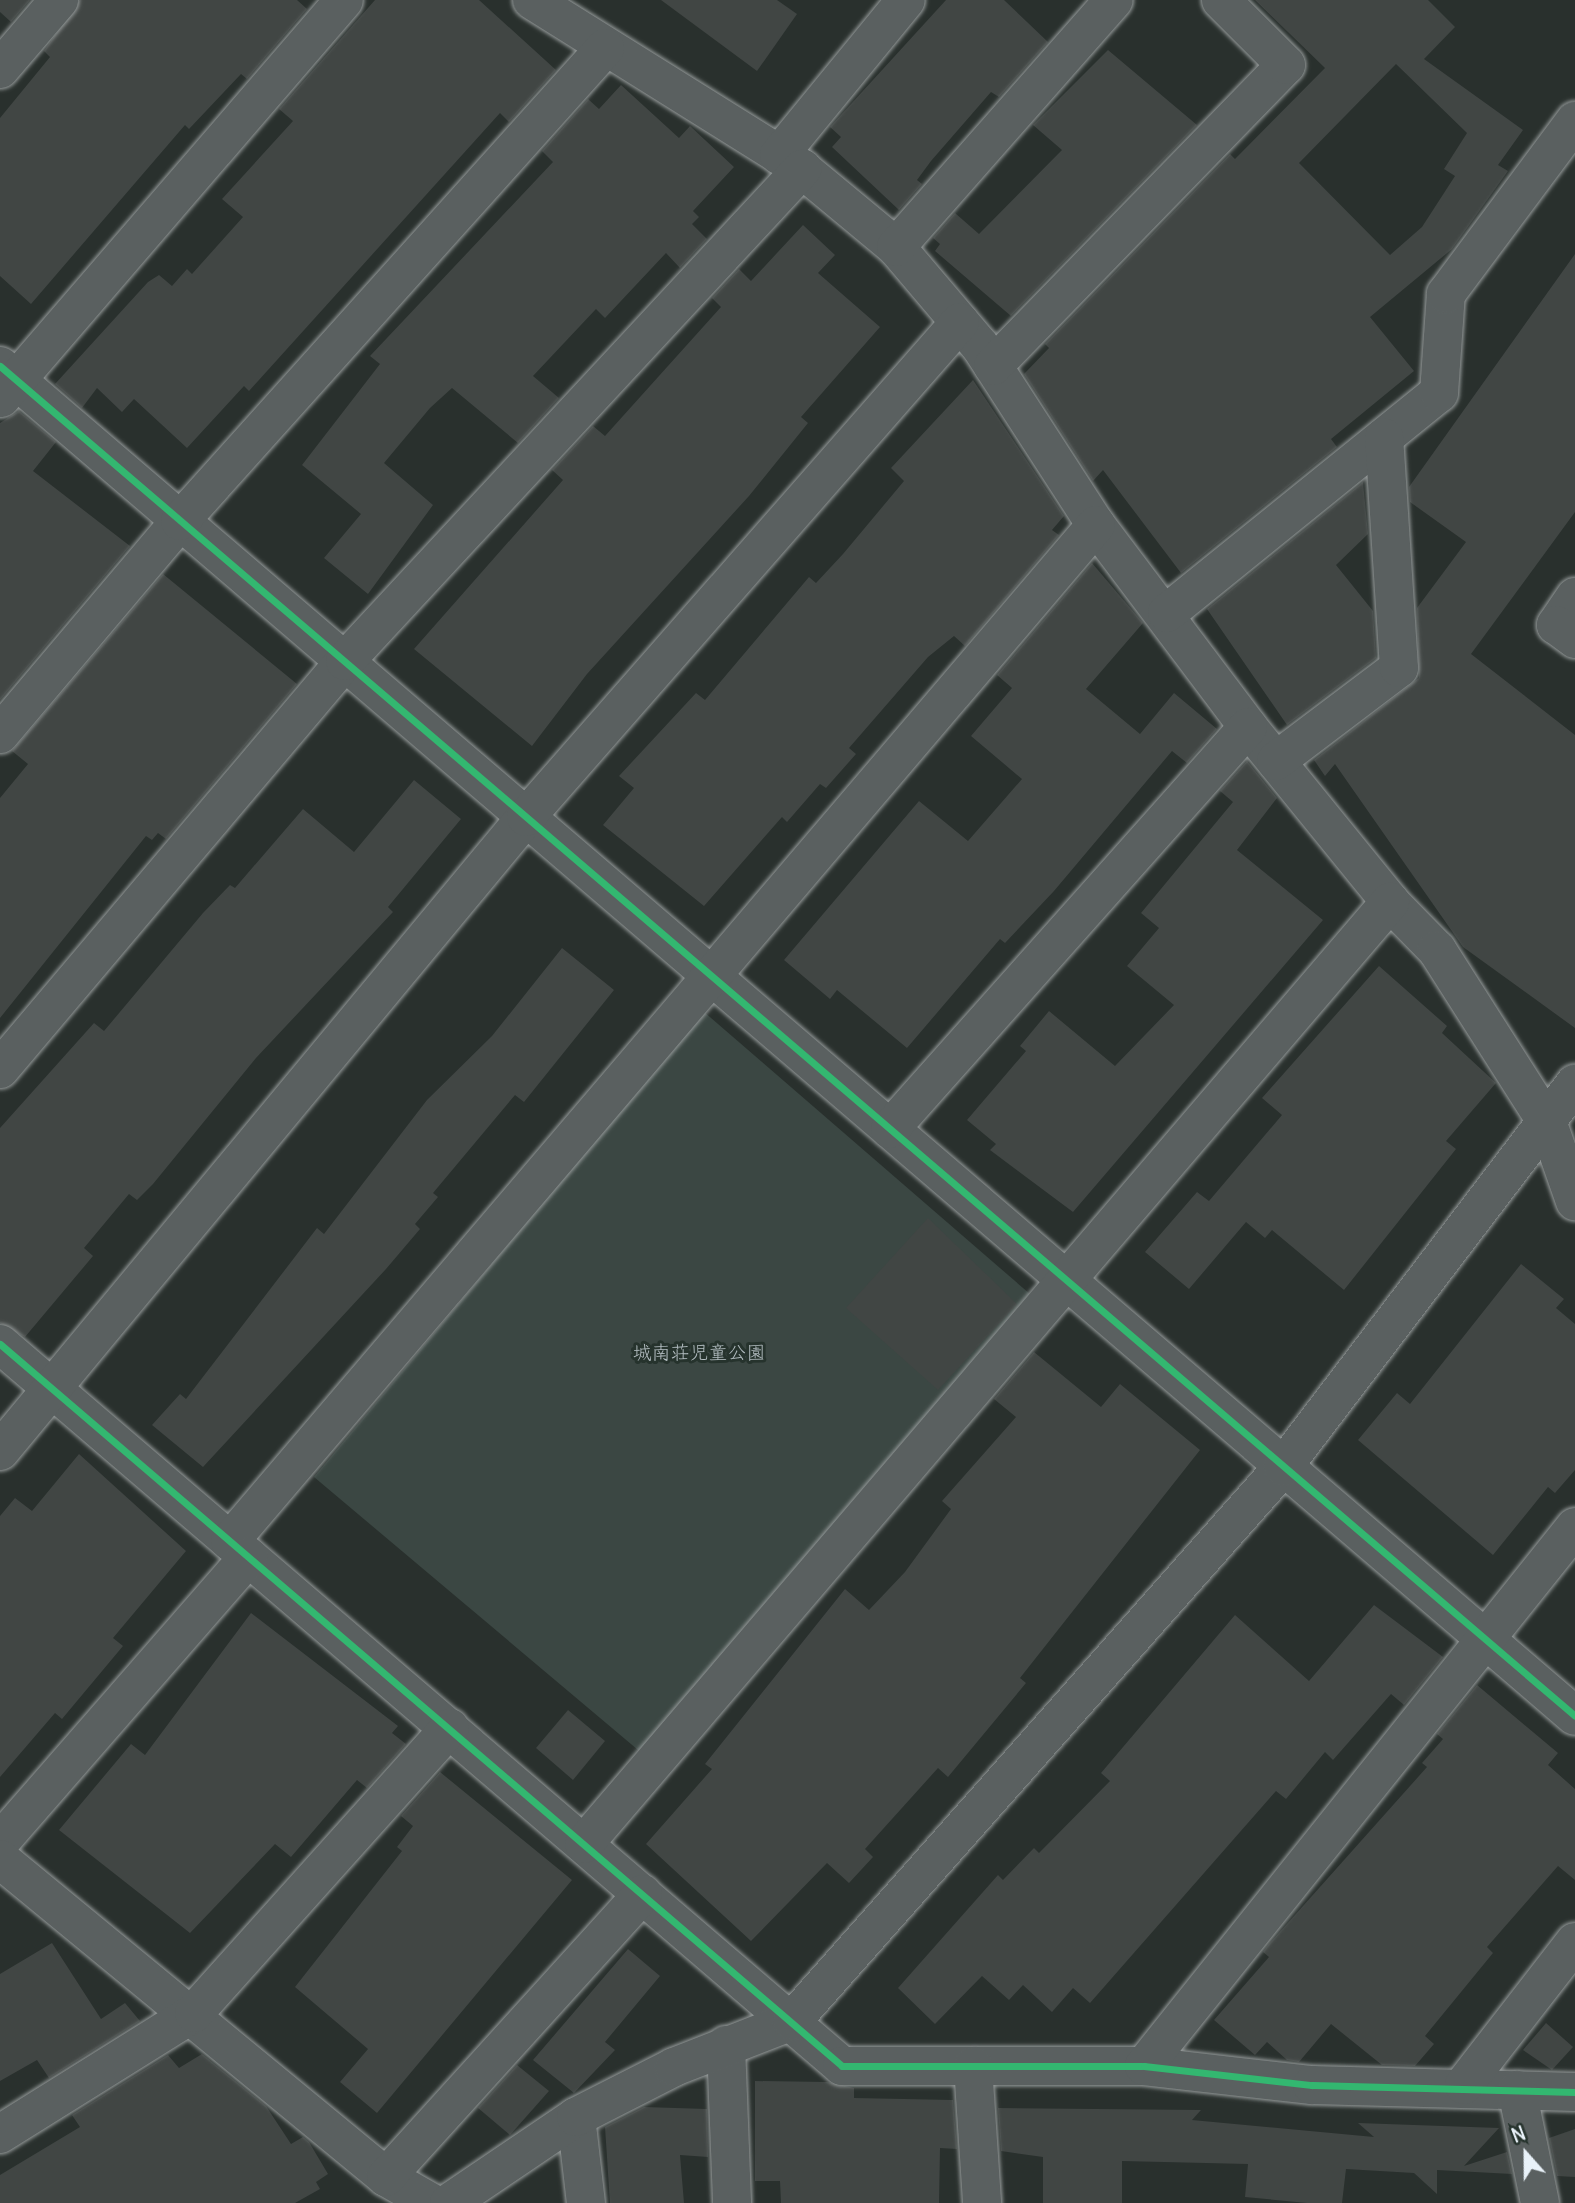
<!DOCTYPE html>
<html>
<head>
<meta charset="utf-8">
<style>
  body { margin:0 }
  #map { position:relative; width:1575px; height:2203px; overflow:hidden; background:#29302d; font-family:Delius,"Klee One",sans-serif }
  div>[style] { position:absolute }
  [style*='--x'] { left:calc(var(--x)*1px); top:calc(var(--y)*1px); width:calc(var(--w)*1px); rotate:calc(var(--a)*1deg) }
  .green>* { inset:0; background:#3b4743 }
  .building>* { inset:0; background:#414644 }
  .roads { filter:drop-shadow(0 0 2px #959a9a) drop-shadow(0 0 2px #959a9a) }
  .minor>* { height:38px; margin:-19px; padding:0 19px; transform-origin:19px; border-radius:19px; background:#5a6060 }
  .cycleway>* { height:7px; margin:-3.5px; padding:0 3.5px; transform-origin:3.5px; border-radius:3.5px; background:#33b770 }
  span { translate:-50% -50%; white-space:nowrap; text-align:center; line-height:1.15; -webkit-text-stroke:6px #26332d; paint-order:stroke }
  .park-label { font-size:19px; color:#b5bfc3 }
  .north { position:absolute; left:1491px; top:2119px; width:70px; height:70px; -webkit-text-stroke:5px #26332d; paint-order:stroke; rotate:339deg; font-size:19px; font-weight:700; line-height:28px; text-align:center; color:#e8f1f8 }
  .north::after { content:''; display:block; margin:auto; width:24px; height:32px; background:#e8f1f8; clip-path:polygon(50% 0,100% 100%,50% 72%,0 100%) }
</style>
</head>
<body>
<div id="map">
  <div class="green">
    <div style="clip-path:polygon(703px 1011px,1030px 1294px,644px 1755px,314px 1477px)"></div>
  </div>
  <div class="building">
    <div style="clip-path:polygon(0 0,30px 0,11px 22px,0 12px)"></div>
    <div style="clip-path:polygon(80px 0,297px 0,307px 9px,247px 79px,241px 74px,189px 129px,185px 125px,31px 304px,0 276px,0 118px,50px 57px,44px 51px)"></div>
    <div style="clip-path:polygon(375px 0,479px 0,556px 70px,509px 122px,500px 113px,249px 391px,244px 386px,187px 448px,134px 399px,122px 412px,97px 388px,82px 408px,55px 384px,148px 282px,159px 275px,172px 286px,187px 269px,192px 274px,243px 217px,222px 199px,293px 121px,279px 109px)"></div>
    <div style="clip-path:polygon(661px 0,777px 0,797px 14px,757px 71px)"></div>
    <div style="clip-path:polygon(946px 0,1004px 0,1048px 42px,999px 97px,991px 92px,931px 161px,917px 180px,922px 184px,899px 210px,832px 147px,841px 137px,830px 127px)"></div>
    <div style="clip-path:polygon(evenodd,1255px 0,1428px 0,1455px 27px,1424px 59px,1523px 130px,1498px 165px,1508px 171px,1452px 249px,1370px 317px,1414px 371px,1331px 439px,1337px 447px,1181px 573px,1103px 470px,1093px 481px,1024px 374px,1049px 348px,1045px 344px,1230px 154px,1235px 159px,1325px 68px,1255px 0,1396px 64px,1467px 133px,1444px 169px,1455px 176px,1422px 227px,1390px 255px,1299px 163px,1396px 64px)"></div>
    <div style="clip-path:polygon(1108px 50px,1197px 125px,1011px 316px,935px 251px,940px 244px,933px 238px,955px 213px,979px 234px,1062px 150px,1033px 125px)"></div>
    <div style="clip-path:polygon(621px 85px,679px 138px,690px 126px,734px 167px,693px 211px,699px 217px,692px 224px,707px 239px,680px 268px,666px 253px,605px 318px,596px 309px,533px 376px,559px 398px,518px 443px,452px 388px,430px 408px,384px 463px,433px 505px,368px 594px,324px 558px,361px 514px,302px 465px,380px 364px,370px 356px,553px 162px,542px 151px,588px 99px,599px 109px)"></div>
    <div style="clip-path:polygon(803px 225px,835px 255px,818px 273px,880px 327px,801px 417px,808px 423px,749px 496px,587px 674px,532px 746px,414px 649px,563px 480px,552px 470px,593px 426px,605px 436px,721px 307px,712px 298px,739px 269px,751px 281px)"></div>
    <div style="clip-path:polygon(1575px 254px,1575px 512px,1471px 654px,1575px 735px,1575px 1028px,1463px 947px,1335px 764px,1325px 776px,1314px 760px,1419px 678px,1417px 608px,1466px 542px,1410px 502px,1409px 487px)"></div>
    <div style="clip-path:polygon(973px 380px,1064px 516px,1052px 530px,1059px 535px,965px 646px,954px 636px,928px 657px,849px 748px,856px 754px,826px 788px,820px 784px,787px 822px,782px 817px,704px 906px,603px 825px,634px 788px,619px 776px,696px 693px,705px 700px,809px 577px,816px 583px,843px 554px,904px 481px,891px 468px)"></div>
    <div style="clip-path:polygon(19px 411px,56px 442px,33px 471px,130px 546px,0 700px,0 423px)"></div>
    <div style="clip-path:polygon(1363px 482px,1368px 534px,1336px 565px,1373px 611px,1376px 658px,1287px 725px,1207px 609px)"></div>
    <div style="clip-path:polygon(1092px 563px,1143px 623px,1086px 689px,1140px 734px,1174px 693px,1217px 729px,1187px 763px,1172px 751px,1054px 891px,1005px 943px,1000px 939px,907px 1048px,837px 990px,830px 999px,784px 960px,919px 801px,968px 841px,1022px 779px,971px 736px,1012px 688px,997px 675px)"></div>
    <div style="clip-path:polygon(163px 574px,297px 684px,166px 839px,158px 833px,152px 840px,146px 836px,0 1018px,0 798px,28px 764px,12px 751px)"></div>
    <div style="clip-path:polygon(1247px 761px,1277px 798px,1237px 850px,1323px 920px,1073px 1212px,990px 1150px,996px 1144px,967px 1120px,1026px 1051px,1020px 1046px,1049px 1011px,1115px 1066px,1174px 1005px,1127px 966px,1159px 928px,1141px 913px,1233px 802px,1220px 791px)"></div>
    <div style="clip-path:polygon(414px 780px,461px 819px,388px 907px,393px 912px,256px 1058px,153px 1184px,137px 1200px,129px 1194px,84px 1248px,93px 1256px,25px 1337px,0 1323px,0 1128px,94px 1023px,104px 1031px,203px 913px,230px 885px,235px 888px,303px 809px,354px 852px)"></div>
    <div style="clip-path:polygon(562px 948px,614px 990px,524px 1102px,515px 1095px,433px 1193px,438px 1197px,415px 1224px,420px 1229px,386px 1269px,203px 1467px,152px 1425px,180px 1394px,186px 1399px,317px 1228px,324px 1234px,427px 1100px,492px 1036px)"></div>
    <div style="clip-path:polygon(1379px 966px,1447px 1026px,1442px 1033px,1496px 1083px,1446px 1141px,1456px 1149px,1344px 1290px,1272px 1230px,1265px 1238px,1246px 1222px,1189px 1289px,1145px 1252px,1197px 1192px,1209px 1201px,1282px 1115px,1262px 1098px)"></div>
    <div style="clip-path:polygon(928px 1218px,1017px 1304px,938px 1390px,846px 1308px)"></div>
    <div style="clip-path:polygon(1521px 1264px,1564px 1299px,1556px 1308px,1575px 1324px,1575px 1470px,1555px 1493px,1548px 1487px,1493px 1555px,1358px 1440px,1397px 1393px,1410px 1404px)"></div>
    <div style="clip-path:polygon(1034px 1352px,1101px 1407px,1120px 1384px,1200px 1450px,1020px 1678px,1026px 1683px,948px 1777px,938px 1768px,865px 1849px,873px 1857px,849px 1883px,827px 1863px,751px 1941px,646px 1844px,712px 1769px,705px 1764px,845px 1589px,869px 1610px,905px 1572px,951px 1509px,942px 1501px,1016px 1417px,994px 1399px)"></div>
    <div style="clip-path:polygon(79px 1454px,186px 1551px,113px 1638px,123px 1646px,62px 1719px,55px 1713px,0 1777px,0 1516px,15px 1498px,32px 1511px)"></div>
    <div style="clip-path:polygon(1374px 1605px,1443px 1657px,1404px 1705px,1391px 1694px,1333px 1760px,1325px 1752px,1286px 1799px,1276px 1791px,1090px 2003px,1073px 1988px,1052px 2012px,1023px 1985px,1009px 2000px,982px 1976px,935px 2024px,898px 1988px,998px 1875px,1003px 1880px,1034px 1848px,1039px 1853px,1110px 1781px,1101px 1773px,1235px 1615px,1309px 1681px)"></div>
    <div style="clip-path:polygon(251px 1613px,398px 1726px,392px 1733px,406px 1744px,367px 1788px,357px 1780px,291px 1857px,275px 1844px,190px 1933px,59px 1830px,131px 1744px,145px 1755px)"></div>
    <div style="clip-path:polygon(1477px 1685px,1558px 1753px,1548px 1765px,1575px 1789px,1575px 1880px,1558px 1866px,1487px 1947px,1493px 1953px,1425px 2036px,1434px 2044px,1415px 2066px,1382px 2065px,1331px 2024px,1299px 2062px,1287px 2060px,1267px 2042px,1255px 2055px,1214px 2020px,1269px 1957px,1263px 1952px,1269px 1944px,1427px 1767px,1422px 1763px,1443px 1739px,1437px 1734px)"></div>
    <div style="clip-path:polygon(568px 1710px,605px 1741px,573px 1780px,536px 1748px)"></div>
    <div style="clip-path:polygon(440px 1772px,572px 1880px,377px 2113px,340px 2082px,368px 2049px,295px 1987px,402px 1851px,397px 1847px,413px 1826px,401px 1816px)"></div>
    <div style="clip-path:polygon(52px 1943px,101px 2019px,125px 2003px,140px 2021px,49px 2078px,37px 2060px,0 2081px,0 1974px)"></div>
    <div style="clip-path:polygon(628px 1949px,660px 1976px,605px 2042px,615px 2050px,574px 2093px,533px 2060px)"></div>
    <div style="clip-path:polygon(1546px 2023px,1573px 2047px,1552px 2070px,1523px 2050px)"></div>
    <div style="clip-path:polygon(202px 2054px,266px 2106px,291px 2144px,303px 2137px,309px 2142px,328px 2174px,316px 2182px,320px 2189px,295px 2203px,0 2203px,0 2175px,80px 2127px,72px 2115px,168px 2055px,179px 2068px)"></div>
    <div style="clip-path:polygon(517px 2065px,549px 2091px,510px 2135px,478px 2108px)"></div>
    <div style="clip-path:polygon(755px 2081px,827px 2082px,854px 2088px,854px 2098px,953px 2100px,957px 2149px,940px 2148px,939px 2203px,781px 2203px,780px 2181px,755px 2181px)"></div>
    <div style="clip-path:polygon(644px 2107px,707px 2109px,708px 2157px,680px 2155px,684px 2203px,610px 2203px,605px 2127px)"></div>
    <div style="clip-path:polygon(998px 2108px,1201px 2110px,1192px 2120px,1374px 2137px,1358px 2123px,1499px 2128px,1464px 2166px,1507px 2152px,1512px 2174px,1437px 2170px,1437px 2194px,1414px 2173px,1346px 2169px,1342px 2203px,1307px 2203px,1245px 2197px,1248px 2164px,1122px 2161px,1122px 2203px,1043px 2203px,1043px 2157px,1001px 2151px)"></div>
    <div style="clip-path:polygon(1575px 2129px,1575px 2177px,1557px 2176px,1549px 2138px)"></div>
  </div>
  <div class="roads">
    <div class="minor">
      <div style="--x:532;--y:0;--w:319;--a:32"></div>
      <div style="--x:802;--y:169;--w:122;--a:39.7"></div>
      <div style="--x:896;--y:247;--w:130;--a:49.7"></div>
      <div style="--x:980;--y:346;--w:213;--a:57.1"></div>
      <div style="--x:1096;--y:525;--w:253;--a:53"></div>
      <div style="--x:1248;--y:727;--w:225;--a:50.9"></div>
      <div style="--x:1390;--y:902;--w:67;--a:45.6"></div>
      <div style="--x:1437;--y:950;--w:206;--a:57.5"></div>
      <div style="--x:1548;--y:1124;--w:82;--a:70.7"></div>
      <div style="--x:0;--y:69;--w:91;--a:-49.5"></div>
      <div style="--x:779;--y:155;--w:200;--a:-50.7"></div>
      <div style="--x:896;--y:247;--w:329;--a:-48.6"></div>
      <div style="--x:0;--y:366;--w:2074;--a:40.6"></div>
      <div style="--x:993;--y:366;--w:420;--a:-45.8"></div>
      <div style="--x:1286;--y:65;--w:92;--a:-135"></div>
      <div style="--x:1;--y:398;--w:525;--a:-49.24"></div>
      <div style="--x:1575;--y:597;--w:34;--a:124"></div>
      <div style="--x:1556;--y:625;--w:24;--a:36"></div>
      <div style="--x:1167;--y:613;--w:350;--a:-39"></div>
      <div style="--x:1439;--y:393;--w:99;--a:-86"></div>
      <div style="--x:1446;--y:294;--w:216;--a:-53.3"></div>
      <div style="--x:0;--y:734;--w:279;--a:-49.8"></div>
      <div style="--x:180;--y:521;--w:636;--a:-48.06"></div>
      <div style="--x:1276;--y:761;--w:154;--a:-37.1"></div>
      <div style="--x:1399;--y:668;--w:231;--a:-93.7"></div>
      <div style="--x:0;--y:1069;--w:534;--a:-49.78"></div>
      <div style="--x:345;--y:661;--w:672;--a:-47.11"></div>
      <div style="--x:890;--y:1129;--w:538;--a:-48.31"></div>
      <div style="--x:0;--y:1344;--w:1109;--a:40.61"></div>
      <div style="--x:842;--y:2066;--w:302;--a:0"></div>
      <div style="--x:1144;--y:2066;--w:169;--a:6.5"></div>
      <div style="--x:1312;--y:2085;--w:263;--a:1.5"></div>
      <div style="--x:0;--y:1451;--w:824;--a:-50.32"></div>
      <div style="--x:526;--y:817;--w:658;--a:-48.76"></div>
      <div style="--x:230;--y:1541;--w:1335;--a:-49.56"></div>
      <div style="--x:0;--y:1842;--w:378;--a:-48.9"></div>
      <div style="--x:584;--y:1844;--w:1240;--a:-49.45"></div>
      <div style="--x:0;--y:1859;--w:500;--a:39.48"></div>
      <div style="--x:386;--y:2177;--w:53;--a:29.5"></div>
      <div style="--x:726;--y:2045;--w:158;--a:87.8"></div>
      <div style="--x:973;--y:2066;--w:137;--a:86.2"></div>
      <div style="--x:1144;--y:2066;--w:690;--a:-51.35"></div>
      <div style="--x:1464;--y:2085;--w:181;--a:-52.2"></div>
      <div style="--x:1517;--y:2090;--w:115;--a:78.5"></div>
      <div style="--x:576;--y:2117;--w:87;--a:83.4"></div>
      <div style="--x:0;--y:2134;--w:229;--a:-32"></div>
      <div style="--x:194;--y:2013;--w:383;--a:-48.1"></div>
      <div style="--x:386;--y:2177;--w:382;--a:-47.8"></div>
      <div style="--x:449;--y:2203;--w:153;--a:-34.1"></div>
      <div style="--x:576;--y:2117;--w:110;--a:-27"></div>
      <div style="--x:674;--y:2067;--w:127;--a:-21.3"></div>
      <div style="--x:792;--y:2021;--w:740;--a:-48.45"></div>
      <div style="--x:1283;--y:1467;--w:482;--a:-52.7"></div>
    </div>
  </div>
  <div class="cycleway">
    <div style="--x:0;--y:366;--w:2074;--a:40.6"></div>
    <div style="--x:0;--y:1344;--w:1109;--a:40.61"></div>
    <div style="--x:842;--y:2066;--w:302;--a:0"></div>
    <div style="--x:1144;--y:2066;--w:169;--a:6.5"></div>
    <div style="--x:1312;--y:2085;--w:263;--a:1.5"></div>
  </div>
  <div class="park-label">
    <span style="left:699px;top:1353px">城南荘児童公園</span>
  </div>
  <div class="north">N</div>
</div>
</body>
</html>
